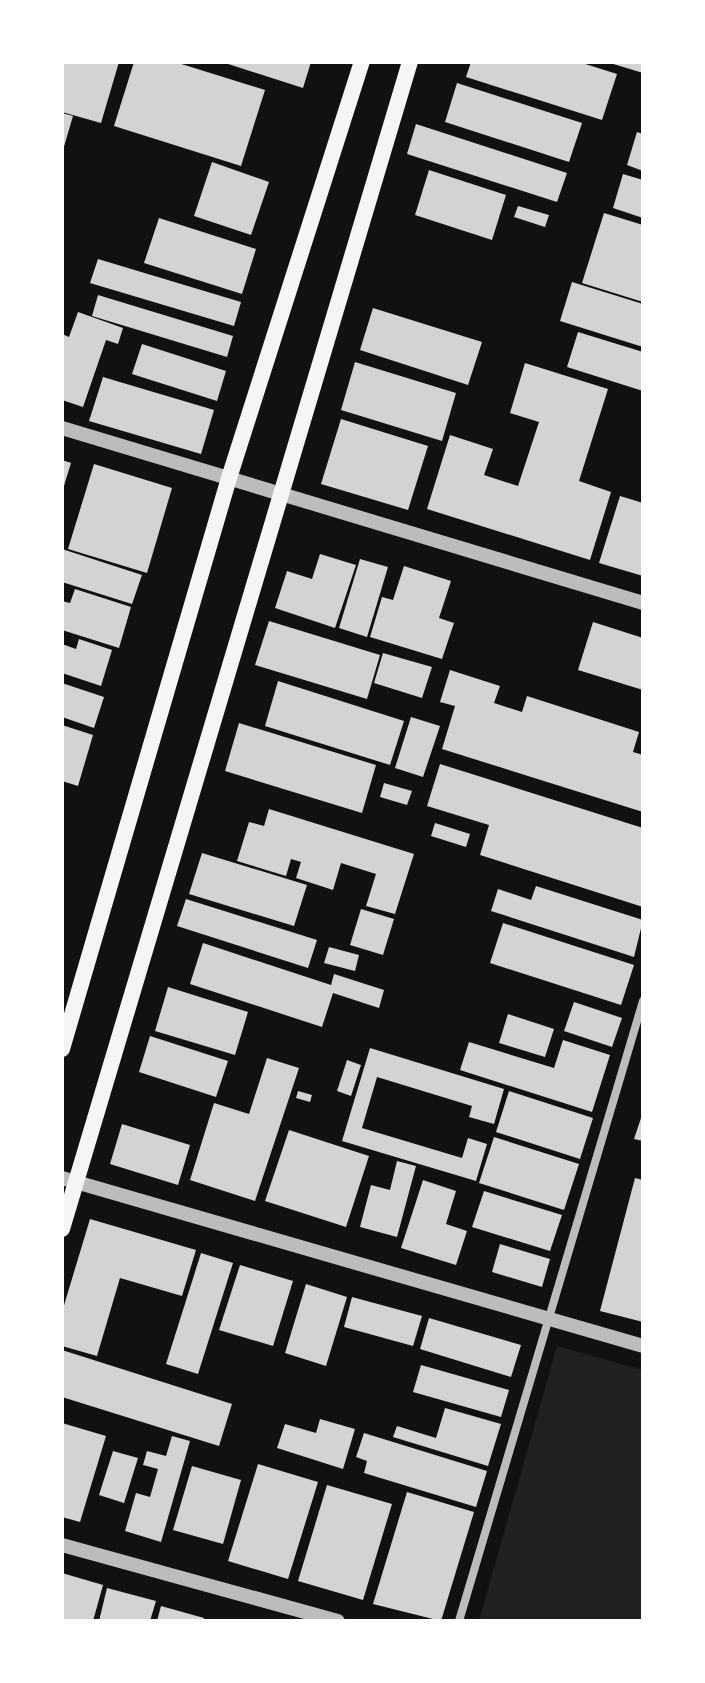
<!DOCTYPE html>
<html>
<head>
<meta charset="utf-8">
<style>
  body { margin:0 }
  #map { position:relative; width:705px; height:1683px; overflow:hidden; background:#111; font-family:Rubik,sans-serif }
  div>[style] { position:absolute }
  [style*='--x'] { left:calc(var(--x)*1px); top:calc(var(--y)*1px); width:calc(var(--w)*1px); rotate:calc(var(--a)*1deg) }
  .green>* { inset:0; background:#202020 }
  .building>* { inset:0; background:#d3d3d3 }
  .minor>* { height:8px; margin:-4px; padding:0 4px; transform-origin:4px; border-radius:4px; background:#bcbcbc }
  .tertiary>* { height:14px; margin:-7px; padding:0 7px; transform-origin:7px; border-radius:7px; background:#bcbcbc }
  .secondary>* { height:16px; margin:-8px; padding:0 8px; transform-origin:8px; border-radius:8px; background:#f5f5f5 }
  span { translate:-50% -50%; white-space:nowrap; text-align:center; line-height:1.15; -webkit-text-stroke:7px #fff; paint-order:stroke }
  .frame { position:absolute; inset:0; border:64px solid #fff; pointer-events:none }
</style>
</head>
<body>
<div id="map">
  <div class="green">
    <div style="clip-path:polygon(557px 1346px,643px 1370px,643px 1621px,479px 1621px)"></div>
  </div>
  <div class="building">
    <div style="clip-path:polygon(62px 62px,119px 62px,101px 123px,62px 112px)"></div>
    <div style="clip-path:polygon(134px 62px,175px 62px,265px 90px,241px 166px,114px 126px)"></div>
    <div style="clip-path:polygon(222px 62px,311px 62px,303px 88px)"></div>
    <div style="clip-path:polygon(471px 62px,579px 62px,617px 74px,602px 120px,466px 77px)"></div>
    <div style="clip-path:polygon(610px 62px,643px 62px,643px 73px,610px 63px)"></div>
    <div style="clip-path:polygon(457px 83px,582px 123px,569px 162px,445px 122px)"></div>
    <div style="clip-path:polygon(62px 113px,73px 116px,63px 150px,62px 150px)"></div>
    <div style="clip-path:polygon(416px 124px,567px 173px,557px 202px,407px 154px)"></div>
    <div style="clip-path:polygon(637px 132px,643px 134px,643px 171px,627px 165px)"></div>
    <div style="clip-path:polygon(212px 162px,269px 182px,251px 235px,194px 216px)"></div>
    <div style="clip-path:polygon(429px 170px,506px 195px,492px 240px,415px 215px)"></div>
    <div style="clip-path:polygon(623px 174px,643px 180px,643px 218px,613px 208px)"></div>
    <div style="clip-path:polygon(518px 206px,549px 215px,545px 227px,514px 217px)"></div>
    <div style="clip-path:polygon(604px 213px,643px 225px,643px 302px,582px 283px)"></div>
    <div style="clip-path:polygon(159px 218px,256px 249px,242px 294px,144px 263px)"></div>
    <div style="clip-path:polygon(98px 259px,241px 302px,234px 326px,90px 283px)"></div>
    <div style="clip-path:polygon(572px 282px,643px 304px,643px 347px,560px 321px)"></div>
    <div style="clip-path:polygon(98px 295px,233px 336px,227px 357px,92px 316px)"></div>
    <div style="clip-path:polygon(373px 308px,482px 342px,468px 385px,360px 350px)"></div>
    <div style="clip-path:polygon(78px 312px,123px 328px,118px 344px,106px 340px,83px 407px,62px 400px,62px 334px,69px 337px)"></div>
    <div style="clip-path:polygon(578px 332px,643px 352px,643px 391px,567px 367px)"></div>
    <div style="clip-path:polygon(142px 344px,226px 371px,217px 401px,132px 374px)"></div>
    <div style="clip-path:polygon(355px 362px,456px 393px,442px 441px,341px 410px)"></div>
    <div style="clip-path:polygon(525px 363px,608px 389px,579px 481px,611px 492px,590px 560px,427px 509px,450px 435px,493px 449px,484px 475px,518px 486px,539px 422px,510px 413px)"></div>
    <div style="clip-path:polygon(103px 377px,214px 410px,201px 454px,89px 421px)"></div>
    <div style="clip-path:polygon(341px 419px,428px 446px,408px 510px,321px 484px)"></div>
    <div style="clip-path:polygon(62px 460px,71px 463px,63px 489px,62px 489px)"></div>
    <div style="clip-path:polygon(94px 464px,172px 488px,147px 573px,68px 549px)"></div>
    <div style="clip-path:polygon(620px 496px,643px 503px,643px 576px,599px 563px)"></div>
    <div style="clip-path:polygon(62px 549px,142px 575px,132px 604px,62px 582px)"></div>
    <div style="clip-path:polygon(320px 554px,356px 565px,335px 628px,275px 608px,287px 571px,312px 579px)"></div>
    <div style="clip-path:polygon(360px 559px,388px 567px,367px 637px,339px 628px)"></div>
    <div style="clip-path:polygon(404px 566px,451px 581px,439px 618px,454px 623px,442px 659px,370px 637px,382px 597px,393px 600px)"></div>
    <div style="clip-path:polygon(75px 589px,131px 607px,119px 648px,62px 630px,62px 601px,70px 603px)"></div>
    <div style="clip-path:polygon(269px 621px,380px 655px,367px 699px,255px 665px)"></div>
    <div style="clip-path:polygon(593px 622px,643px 638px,643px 690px,578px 670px)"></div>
    <div style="clip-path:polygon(79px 639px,112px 650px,101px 686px,62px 673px,62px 644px,76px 649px)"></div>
    <div style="clip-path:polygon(383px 653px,432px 667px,422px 698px,374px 683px)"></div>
    <div style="clip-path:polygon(450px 670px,500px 686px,494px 703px,522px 712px,527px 696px,639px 732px,633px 752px,643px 755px,643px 812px,442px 749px,455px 706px,440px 702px)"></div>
    <div style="clip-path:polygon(278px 681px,404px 721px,390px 765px,265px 726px)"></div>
    <div style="clip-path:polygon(62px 683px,104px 697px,94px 728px,62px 717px)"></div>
    <div style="clip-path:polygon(411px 717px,440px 726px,423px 777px,395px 768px)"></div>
    <div style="clip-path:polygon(239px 723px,376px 765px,362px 813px,225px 771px)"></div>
    <div style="clip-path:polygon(62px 725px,93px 735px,78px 786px,62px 781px)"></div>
    <div style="clip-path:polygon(440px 764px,643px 828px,643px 907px,480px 855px,489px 825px,427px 806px)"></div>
    <div style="clip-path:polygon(384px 783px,412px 791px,407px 805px,380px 797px)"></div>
    <div style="clip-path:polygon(269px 809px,414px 854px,395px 914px,366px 906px,376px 874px,341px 863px,333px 890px,296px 878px,301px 862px,291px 859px,286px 876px,237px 861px,249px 822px,264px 826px)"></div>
    <div style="clip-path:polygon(435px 823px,470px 834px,466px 847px,431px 836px)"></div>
    <div style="clip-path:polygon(202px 853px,307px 885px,294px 926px,189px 894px)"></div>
    <div style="clip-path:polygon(536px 886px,643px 920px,634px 957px,491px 911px,498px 889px,531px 900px)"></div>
    <div style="clip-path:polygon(186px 899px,317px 940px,308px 968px,177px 926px)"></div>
    <div style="clip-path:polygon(361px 909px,394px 919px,383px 955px,350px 945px)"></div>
    <div style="clip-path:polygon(503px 923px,634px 965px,621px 1005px,490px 963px)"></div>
    <div style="clip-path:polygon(203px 943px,331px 985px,334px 974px,384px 990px,379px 1008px,333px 993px,322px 1027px,190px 984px)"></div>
    <div style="clip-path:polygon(329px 947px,359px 955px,355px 971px,324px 963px)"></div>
    <div style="clip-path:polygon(168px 987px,248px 1012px,235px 1055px,155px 1031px)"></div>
    <div style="clip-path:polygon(574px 1002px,622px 1018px,612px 1047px,564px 1031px)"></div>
    <div style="clip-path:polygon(508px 1014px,554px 1029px,545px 1057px,499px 1043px)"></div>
    <div style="clip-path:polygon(150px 1036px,228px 1061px,216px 1097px,139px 1072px)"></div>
    <div style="clip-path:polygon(563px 1040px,610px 1055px,592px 1112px,460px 1070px,469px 1042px,554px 1068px)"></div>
    <div style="clip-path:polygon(370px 1048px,504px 1089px,494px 1124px,469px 1117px,472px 1106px,377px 1077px,362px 1128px,462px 1158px,468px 1138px,487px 1144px,476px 1181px,342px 1141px)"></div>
    <div style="clip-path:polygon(267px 1058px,299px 1068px,255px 1201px,190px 1180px,214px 1103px,249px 1114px)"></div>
    <div style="clip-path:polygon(347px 1060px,361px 1065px,351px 1096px,337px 1091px)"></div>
    <div style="clip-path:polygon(298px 1091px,312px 1095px,310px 1102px,296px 1098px)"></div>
    <div style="clip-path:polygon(509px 1091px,593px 1118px,580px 1159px,496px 1132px)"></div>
    <div style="clip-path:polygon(643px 1112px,643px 1141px,634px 1139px)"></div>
    <div style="clip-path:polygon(122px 1124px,190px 1145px,178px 1185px,110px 1164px)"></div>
    <div style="clip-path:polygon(289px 1130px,369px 1156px,346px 1227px,265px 1201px)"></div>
    <div style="clip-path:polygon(494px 1137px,579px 1164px,564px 1210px,479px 1183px)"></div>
    <div style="clip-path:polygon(397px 1161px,416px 1166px,397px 1237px,360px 1227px,371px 1185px,390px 1190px)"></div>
    <div style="clip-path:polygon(635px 1178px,643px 1180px,643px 1322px,600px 1311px)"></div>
    <div style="clip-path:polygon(423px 1180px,456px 1191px,446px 1224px,467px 1231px,456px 1265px,401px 1248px)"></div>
    <div style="clip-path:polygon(484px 1191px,562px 1215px,550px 1251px,472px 1227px)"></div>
    <div style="clip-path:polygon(90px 1219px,196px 1250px,182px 1296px,120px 1278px,97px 1356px,62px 1346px,62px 1312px)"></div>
    <div style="clip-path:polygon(500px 1244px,550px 1259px,542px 1287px,492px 1272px)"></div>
    <div style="clip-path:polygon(201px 1253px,233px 1263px,198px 1374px,166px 1364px)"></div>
    <div style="clip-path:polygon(240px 1265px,293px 1281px,273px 1346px,219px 1330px)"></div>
    <div style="clip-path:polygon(306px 1284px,347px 1297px,326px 1366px,285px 1353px)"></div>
    <div style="clip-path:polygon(352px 1297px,422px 1316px,413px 1346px,344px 1327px)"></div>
    <div style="clip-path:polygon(429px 1318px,521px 1345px,511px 1377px,420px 1349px)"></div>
    <div style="clip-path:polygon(62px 1350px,232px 1404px,219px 1446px,62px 1397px)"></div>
    <div style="clip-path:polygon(421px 1365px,509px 1390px,501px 1417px,413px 1392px)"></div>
    <div style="clip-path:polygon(445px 1408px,501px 1424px,488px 1466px,393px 1437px,397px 1426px,436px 1438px)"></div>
    <div style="clip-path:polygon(320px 1419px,355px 1429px,343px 1469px,277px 1448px,285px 1424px,316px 1433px)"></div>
    <div style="clip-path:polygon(62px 1423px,106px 1436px,80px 1522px,62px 1517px)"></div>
    <div style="clip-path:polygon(364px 1433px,487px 1471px,476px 1507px,364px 1473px,367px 1461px,356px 1457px)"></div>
    <div style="clip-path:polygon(172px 1436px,190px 1441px,161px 1542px,125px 1531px,136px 1493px,150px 1497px,158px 1469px,143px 1465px,147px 1451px,166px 1456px)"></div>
    <div style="clip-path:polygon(113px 1451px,138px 1458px,124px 1503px,99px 1495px)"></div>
    <div style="clip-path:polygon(258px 1464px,318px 1482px,288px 1579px,228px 1561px)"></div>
    <div style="clip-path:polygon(192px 1466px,241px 1480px,223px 1544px,173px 1530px)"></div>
    <div style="clip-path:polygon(327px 1485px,392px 1504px,363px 1600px,298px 1581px)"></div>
    <div style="clip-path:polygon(407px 1492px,474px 1512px,441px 1621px,373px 1604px)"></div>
    <div style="clip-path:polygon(62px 1573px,103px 1585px,93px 1621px,62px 1621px)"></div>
    <div style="clip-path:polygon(107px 1588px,156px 1601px,150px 1621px,99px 1621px)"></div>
    <div style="clip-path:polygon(161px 1606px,204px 1618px,203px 1621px,157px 1621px)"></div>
  </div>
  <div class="minor">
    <div style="--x:459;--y:1621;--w:647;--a:-73.47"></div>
  </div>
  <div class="tertiary">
    <div style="--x:62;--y:428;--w:607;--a:16.76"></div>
    <div style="--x:62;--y:1178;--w:605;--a:16.13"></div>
    <div style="--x:62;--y:1545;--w:286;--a:15.4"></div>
  </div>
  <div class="secondary">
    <div style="--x:62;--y:1049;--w:595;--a:-73.7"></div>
    <div style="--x:229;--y:478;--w:437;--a:-72.3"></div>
    <div style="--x:62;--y:1229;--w:1218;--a:-73.4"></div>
  </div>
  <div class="frame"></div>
</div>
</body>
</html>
